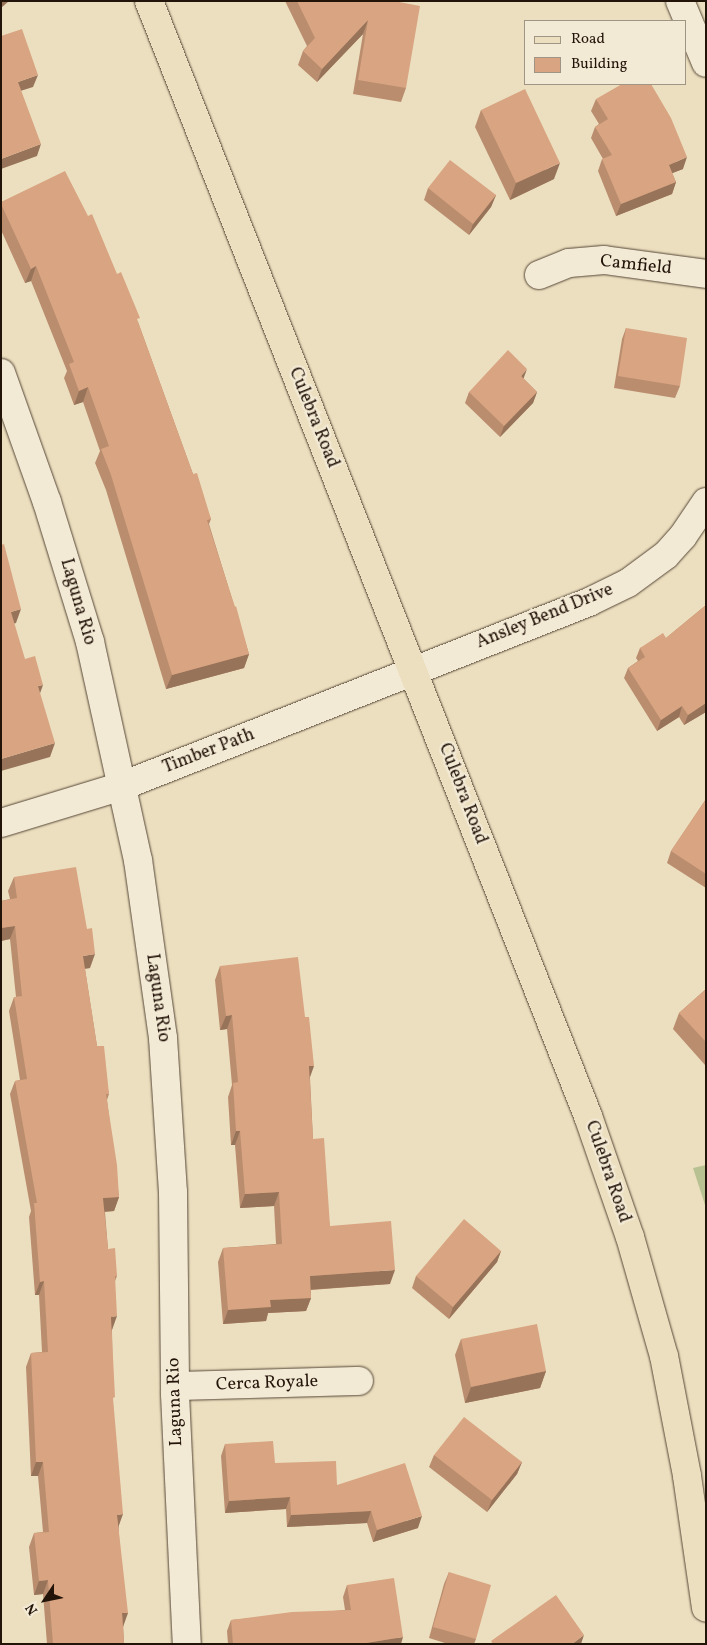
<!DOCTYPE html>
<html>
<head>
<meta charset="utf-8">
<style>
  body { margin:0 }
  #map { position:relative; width:707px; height:1645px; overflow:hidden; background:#ecdfbf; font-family:Vollkorn,serif }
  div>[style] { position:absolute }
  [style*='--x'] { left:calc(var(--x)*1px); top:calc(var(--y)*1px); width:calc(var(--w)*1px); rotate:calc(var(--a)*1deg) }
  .green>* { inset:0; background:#b8c191 }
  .roads { filter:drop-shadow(0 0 1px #554737) drop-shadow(0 0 1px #554737) }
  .minor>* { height:28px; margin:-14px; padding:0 14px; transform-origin:14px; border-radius:14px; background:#f3ead5 }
  .major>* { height:28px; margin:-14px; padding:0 14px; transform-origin:14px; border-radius:14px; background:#ecdfbf }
  .wall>* { inset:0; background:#ba8d6f }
  .shaded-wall>* { inset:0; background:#97735a }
  .building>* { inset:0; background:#d8a481 }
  span { translate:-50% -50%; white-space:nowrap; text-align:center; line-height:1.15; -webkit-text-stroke:4.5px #f3ead5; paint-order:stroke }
  .street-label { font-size:18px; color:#23140a }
  .frame { position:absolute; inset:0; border:2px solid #23140a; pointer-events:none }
  .legend { position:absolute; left:524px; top:20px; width:162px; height:65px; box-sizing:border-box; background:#f3ead5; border:1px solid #a09484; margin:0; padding:6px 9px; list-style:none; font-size:15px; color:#23140a }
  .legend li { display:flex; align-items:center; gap:10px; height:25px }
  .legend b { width:25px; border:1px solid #a09484 }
  .north { position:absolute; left:20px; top:1575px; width:50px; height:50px; -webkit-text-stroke:4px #f3ead5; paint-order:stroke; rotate:236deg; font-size:14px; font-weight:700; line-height:20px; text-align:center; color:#23140a }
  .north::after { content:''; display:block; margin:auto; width:18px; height:22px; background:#23140a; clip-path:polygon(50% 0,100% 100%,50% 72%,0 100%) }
</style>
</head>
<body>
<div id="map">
  <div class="green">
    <div style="clip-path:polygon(706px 1165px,706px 1208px,693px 1168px)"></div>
  </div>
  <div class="roads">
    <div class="minor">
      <div style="--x:680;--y:1;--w:67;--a:67.2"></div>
      <div style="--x:539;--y:275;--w:32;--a:-22"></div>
      <div style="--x:569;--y:263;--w:35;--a:-5"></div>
      <div style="--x:604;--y:260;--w:103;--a:7.8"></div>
      <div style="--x:1;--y:373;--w:137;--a:70.4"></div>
      <div style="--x:47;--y:502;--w:146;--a:72.9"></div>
      <div style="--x:90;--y:642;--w:223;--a:77.6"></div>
      <div style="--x:138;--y:860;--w:180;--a:82"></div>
      <div style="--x:163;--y:1038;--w:154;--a:86.3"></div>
      <div style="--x:173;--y:1192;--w:202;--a:89.4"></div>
      <div style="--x:175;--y:1394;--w:250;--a:87.3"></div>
      <div style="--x:1;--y:823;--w:127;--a:-17"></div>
      <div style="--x:122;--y:786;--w:502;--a:-21.5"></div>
      <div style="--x:589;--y:602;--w:43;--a:-26"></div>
      <div style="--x:628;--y:583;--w:47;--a:-36.4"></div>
      <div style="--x:666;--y:555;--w:25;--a:-48"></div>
      <div style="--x:683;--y:536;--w:41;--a:-55.9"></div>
      <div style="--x:175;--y:1386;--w:184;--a:-1.6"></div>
    </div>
    <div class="major">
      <div style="--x:149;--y:1;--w:1198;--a:68.51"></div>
      <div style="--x:588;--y:1116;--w:128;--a:70.9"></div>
      <div style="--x:630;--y:1237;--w:124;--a:74.1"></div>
      <div style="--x:664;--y:1356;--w:122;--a:79.1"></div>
      <div style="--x:687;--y:1476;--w:133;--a:81.8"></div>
    </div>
  </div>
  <div class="wall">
    <div style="clip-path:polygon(285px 1px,394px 1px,406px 88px,401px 102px,353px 94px,363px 34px,317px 82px,298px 65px,303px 51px,307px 46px)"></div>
    <div style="clip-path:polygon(596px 99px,683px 169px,672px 173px,676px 182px,672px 194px,616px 216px,598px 171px,602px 159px,603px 159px,591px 138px,595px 127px,599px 124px,591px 111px)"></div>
    <div style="clip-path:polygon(481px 110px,554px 179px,510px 200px,475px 127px)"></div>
    <div style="clip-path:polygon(428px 188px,496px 195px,491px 207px,469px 235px,424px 200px)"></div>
    <div style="clip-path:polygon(1px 202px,138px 322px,193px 474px,211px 519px,209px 524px,249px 654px,244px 668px,166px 689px,106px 490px,95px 463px,100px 451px,83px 402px,74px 405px,64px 378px,67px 371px,31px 281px,25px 283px,1px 230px)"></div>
    <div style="clip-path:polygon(626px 328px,680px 386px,675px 398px,614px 388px,622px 339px)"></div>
    <div style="clip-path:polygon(524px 379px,537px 392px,533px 403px,500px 437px,465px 403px,469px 392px)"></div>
    <div style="clip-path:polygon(706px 605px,706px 712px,684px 725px,679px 717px,657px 731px,624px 678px,628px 668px,638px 661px,636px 658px,640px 648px,666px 638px)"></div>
    <div style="clip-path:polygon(706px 799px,706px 888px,667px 863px,671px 851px)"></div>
    <div style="clip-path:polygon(14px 877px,90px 968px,85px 969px,97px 1046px,109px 1094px,107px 1100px,119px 1197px,114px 1211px,105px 1212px,108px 1249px,117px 1276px,115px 1281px,112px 1330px,113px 1404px,124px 1644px,47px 1644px,43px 1594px,34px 1595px,29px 1547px,34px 1533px,43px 1532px,38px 1476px,31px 1476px,26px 1367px,31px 1353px,42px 1352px,39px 1295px,35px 1295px,29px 1217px,31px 1211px,10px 1094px,15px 1081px,20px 1080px,9px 1011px,14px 997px,16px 997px,10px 939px,1px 941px,1px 901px,10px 899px,8px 891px)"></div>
    <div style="clip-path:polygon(220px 966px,310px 1078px,313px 1139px,330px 1226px,390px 1284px,311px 1290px,311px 1298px,306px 1311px,268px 1313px,266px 1321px,223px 1324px,218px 1262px,223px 1248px,276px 1244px,274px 1206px,240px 1208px,235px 1145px,231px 1145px,228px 1097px,232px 1085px,227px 1029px,220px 1030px,215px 980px)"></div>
    <div style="clip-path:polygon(706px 989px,706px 1065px,705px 1065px,673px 1029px,679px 1013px)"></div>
    <div style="clip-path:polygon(501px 1251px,497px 1262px,449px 1319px,412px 1288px,416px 1276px)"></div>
    <div style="clip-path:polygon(461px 1339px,546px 1371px,540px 1388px,465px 1403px,455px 1355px)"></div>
    <div style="clip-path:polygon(225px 1444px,275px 1463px,337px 1485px,418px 1528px,373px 1542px,367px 1523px,287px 1527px,286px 1509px,225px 1513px,221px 1456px)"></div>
    <div style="clip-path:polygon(434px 1455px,522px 1462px,517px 1474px,487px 1512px,429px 1467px)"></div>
    <div style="clip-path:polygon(449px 1572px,476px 1639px,474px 1644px,448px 1644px,429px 1638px,444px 1584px)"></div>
    <div style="clip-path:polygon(347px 1585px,401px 1644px,228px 1644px,227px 1631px,231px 1620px,345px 1610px,343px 1597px)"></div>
  </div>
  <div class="shaded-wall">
    <div style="clip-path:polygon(1px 1px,9px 1px,1px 8px)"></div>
    <div style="clip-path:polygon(368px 20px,363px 34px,317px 82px,322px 69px)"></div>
    <div style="clip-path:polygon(38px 75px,33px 87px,14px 93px,18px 82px)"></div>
    <div style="clip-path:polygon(41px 144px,37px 156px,1px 169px,1px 159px)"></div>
    <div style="clip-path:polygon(687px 157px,683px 169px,665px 176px,669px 165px)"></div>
    <div style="clip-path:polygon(560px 163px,554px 179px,510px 200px,516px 183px)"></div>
    <div style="clip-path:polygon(676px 182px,672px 194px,616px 216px,621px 204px)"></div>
    <div style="clip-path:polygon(496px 195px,491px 207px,469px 235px,473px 224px)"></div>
    <div style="clip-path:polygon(36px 266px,31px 281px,25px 283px,31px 269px)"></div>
    <div style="clip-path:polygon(527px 369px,523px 380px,521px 376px)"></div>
    <div style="clip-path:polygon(88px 387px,83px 402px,74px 405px,79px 391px)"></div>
    <div style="clip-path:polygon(537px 392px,533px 403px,500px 437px,504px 426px)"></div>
    <div style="clip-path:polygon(21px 609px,16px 623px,6px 626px,11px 612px)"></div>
    <div style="clip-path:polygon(249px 654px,244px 668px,166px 689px,172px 675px)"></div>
    <div style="clip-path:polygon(43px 685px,38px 699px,38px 686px)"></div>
    <div style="clip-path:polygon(706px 703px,706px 712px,684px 725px,688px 715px)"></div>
    <div style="clip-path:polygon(682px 706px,679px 717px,657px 731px,661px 720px)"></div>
    <div style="clip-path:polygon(55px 743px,50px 757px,1px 771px,1px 759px)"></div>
    <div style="clip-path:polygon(15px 926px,10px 939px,1px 941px,1px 928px)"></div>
    <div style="clip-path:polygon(95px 954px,90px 968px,78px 969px,83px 956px)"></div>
    <div style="clip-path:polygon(232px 1015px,227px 1029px,220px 1030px,226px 1016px)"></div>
    <div style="clip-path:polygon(309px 1066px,314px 1066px,309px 1080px)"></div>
    <div style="clip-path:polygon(236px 1131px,240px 1131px,235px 1145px,231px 1145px)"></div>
    <div style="clip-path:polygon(279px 1192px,274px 1206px,240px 1208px,245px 1194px)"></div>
    <div style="clip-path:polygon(119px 1197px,114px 1211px,98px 1212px,103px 1198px)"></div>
    <div style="clip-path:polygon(501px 1251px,497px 1262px,449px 1319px,453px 1307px)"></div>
    <div style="clip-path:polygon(395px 1270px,390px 1284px,305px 1290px,310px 1276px)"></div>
    <div style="clip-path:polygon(44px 1281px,39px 1295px,35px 1295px,40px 1282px)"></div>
    <div style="clip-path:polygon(311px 1298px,306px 1311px,268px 1313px,266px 1321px,223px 1324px,228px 1310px,270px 1300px)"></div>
    <div style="clip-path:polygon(117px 1316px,112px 1330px,106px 1331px,111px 1317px)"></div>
    <div style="clip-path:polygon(546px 1371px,540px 1388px,465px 1403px,471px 1387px)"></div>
    <div style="clip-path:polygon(36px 1462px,43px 1462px,38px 1476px,31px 1476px)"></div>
    <div style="clip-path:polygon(522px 1462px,517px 1474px,487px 1512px,492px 1500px)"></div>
    <div style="clip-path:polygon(290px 1497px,286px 1509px,225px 1513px,229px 1501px)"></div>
    <div style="clip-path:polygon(371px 1511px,367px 1523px,287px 1527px,291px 1515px)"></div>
    <div style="clip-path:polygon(123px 1514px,118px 1528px,117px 1515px)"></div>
    <div style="clip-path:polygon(422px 1516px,418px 1528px,373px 1542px,377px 1530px)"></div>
    <div style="clip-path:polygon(48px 1580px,43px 1594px,34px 1595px,39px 1581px)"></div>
    <div style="clip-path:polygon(122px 1613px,128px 1613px,123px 1627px)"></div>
    <div style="clip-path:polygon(584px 1635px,581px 1644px,572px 1644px)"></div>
    <div style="clip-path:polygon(403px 1637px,401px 1644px,360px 1644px)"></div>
  </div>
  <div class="building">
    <div style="clip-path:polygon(297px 1px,394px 1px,420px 6px,406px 88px,358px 80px,368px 20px,322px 69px,303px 51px,315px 38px)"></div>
    <div style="clip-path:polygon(22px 29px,38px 75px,18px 82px,41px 144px,1px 159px,1px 36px)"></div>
    <div style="clip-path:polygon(622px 84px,651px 84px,671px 118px,687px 157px,669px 165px,676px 182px,621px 204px,602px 159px,612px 155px,595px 127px,608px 119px,596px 99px)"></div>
    <div style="clip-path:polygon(525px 89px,560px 163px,516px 183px,481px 110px)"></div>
    <div style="clip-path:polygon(450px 160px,496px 195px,473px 224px,428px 188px)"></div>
    <div style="clip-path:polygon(65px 171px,88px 216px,92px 214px,117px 274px,121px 272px,140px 318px,137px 319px,193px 474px,197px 473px,211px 519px,207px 520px,235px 607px,236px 606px,249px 654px,172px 675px,111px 475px,101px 449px,109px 446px,88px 387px,79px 391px,69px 364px,74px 362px,36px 266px,31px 269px,1px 204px,1px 202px)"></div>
    <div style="clip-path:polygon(626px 328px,687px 338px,680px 386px,618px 376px)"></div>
    <div style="clip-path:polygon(508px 350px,527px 369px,521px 376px,537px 392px,504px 426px,469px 392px)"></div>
    <div style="clip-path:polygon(4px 544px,21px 609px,11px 612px,25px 659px,35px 656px,43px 685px,38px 686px,55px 743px,1px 759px,1px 545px)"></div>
    <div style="clip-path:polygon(706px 605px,706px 703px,688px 715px,682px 706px,661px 720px,628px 668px,645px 657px,640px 648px,663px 633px,666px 638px)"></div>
    <div style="clip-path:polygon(706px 799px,706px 874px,671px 851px)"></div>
    <div style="clip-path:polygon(76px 867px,87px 929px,92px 928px,95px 954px,83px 956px,97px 1046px,104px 1046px,109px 1094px,106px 1094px,117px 1165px,119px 1197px,103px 1198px,108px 1249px,115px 1248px,117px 1276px,115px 1276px,117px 1316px,111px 1317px,115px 1397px,113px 1398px,123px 1514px,117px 1515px,128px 1613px,122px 1613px,124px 1644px,53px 1644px,48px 1580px,39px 1581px,34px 1533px,49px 1532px,43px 1462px,36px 1462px,31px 1353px,48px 1352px,44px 1281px,40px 1282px,34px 1203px,37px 1203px,15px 1081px,27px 1079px,14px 997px,22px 996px,15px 926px,1px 928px,1px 901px,17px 898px,14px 877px)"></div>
    <div style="clip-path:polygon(298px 957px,305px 1017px,309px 1017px,314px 1066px,309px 1066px,313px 1139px,324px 1138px,330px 1226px,391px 1221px,395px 1270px,310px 1276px,311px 1298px,270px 1300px,271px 1307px,228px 1310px,223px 1248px,282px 1244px,279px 1192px,245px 1194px,240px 1131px,236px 1131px,233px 1083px,238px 1082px,232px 1015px,226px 1016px,220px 966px)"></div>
    <div style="clip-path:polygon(706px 989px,706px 1042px,679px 1013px)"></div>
    <div style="clip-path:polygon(464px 1219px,501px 1251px,453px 1307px,416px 1276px)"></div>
    <div style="clip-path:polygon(537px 1324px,546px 1371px,471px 1387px,461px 1339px)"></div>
    <div style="clip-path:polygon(464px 1417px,522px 1462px,492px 1500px,434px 1455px)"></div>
    <div style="clip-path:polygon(273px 1441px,275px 1463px,336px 1461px,337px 1485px,405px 1463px,422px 1516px,377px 1530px,371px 1511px,291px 1515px,290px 1497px,229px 1501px,225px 1444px)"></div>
    <div style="clip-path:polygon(449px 1572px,491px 1585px,476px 1639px,433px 1627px)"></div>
    <div style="clip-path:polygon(394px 1578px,403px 1637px,360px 1644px,233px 1644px,231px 1620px,292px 1612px,351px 1610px,347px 1585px)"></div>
    <div style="clip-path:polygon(556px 1595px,584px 1635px,572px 1644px,493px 1644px,491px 1641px)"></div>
  </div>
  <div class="street-label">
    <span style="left:636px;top:266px;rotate:6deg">Camfield</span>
    <span style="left:313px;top:418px;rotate:68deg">Culebra Road</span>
    <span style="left:77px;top:602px;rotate:74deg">Laguna Rio</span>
    <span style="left:545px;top:617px;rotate:-22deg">Ansley Bend Drive</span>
    <span style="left:209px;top:752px;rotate:-21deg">Timber Path</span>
    <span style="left:462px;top:794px;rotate:69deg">Culebra Road</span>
    <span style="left:157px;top:998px;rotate:82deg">Laguna Rio</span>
    <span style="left:607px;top:1172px;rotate:71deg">Culebra Road</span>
    <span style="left:267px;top:1384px;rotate:-2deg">Cerca Royale</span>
    <span style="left:176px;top:1402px;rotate:-92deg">Laguna Rio</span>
  </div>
  <div class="frame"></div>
  <ul class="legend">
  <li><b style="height:6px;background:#ecdfbf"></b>Road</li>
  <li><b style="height:14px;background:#d8a481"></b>Building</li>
  </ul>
  <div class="north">N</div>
</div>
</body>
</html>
